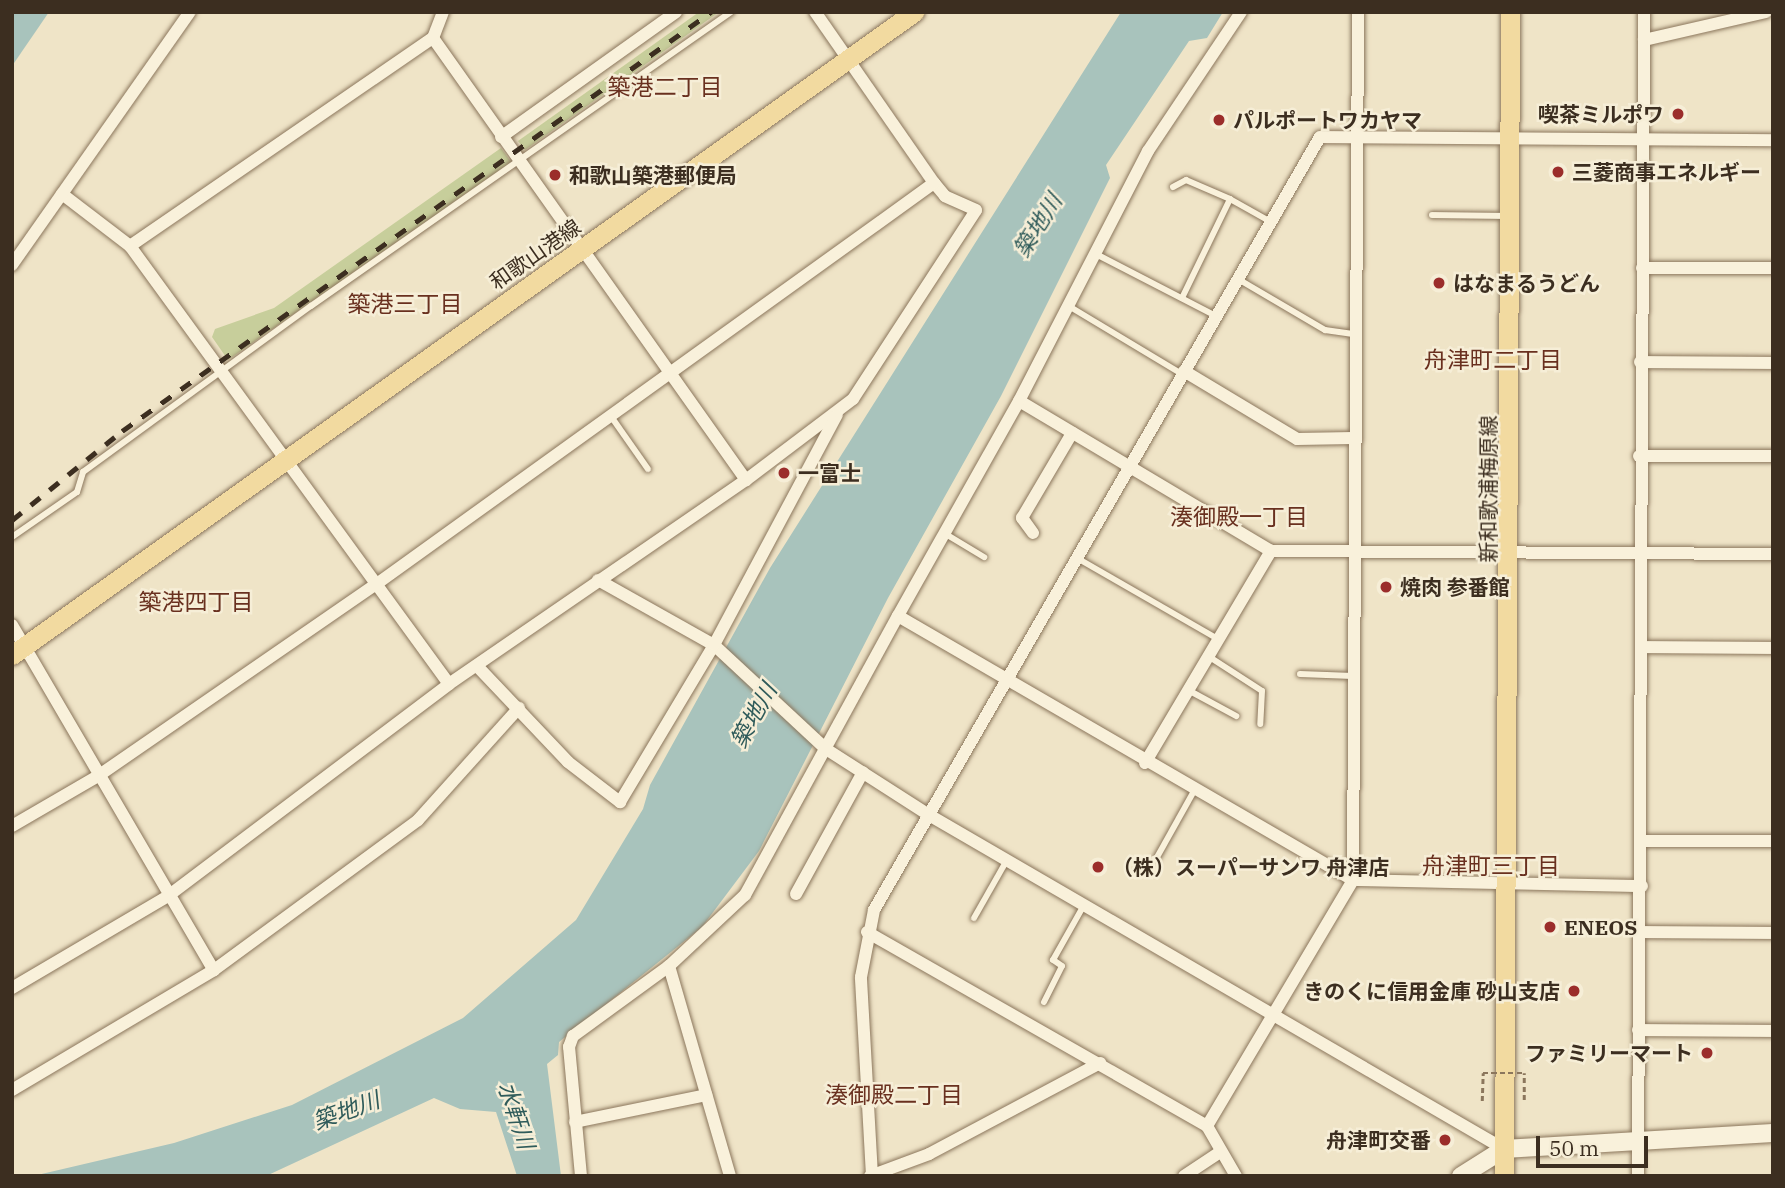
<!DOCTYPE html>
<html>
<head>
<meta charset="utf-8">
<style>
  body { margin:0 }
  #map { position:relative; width:1785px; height:1188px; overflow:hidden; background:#efe4c7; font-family:"IBM Plex Serif","Noto Sans JP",serif }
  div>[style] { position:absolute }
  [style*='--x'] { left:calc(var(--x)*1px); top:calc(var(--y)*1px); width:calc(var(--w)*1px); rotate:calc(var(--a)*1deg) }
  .green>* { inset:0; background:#c7ce9b }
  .water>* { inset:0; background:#a8c3bc }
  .path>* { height:2.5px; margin-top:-1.25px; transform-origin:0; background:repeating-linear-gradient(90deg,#8b765c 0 5px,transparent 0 8.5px) }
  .roads { filter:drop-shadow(0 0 2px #8b765c) drop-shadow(0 0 2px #8b765c) }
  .lane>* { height:6px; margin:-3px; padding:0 3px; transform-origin:3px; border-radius:3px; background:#f9f1db }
  .street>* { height:12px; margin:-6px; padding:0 6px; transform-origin:6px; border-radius:6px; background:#f9f1db }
  .secondary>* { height:18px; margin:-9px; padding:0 9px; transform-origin:9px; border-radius:9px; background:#f9f1db }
  .primary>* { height:19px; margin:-9.5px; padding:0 9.5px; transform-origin:9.5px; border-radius:9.5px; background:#f2daa0 }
  .rail>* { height:4.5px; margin-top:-2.25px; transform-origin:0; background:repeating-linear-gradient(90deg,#3c2e20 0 12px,transparent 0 24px) }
  .path-bridge>* { height:2.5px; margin-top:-1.25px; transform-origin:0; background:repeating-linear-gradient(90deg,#8b765c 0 5px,transparent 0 8.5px) }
  .dots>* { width:19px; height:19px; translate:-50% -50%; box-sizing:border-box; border:4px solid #f6eed7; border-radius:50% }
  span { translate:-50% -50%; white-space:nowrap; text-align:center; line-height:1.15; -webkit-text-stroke:5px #f6eed7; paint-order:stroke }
  .poi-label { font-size:21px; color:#3c2e20; font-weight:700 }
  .right { translate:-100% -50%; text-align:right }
  .left { translate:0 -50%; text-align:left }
  .street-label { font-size:21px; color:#3c2e20 }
  .neighbourhood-label { font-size:23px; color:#69301f }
  .water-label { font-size:23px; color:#2f5b5a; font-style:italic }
  .frame { position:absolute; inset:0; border:14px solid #3c2e20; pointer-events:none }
  .scale { position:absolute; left:1536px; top:1136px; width:112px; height:32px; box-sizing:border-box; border:4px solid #3c2e20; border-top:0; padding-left:9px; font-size:21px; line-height:24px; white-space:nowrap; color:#3c2e20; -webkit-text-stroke:5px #f6eed7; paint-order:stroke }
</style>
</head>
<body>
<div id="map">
  <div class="green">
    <div style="clip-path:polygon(699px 12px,719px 12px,525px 150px,518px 141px)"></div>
    <div style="clip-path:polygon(501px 148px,511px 162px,228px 360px,212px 337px,215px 329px,274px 308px)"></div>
  </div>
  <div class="water">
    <div style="clip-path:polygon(12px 12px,49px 12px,12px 66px)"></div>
    <div style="clip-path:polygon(1121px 12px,1223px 12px,1207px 38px,1189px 41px,1106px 165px,1110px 178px,1001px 396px,888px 598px,759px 851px,702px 927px,559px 1042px,558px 1055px,547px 1064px,561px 1176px,517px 1176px,496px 1112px,460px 1109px,434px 1098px,266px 1176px,33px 1176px,174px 1143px,292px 1105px,463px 1018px,576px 920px,643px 809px,650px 785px,770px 568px)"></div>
  </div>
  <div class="path">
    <div style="--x:1524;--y:1100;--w:27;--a:-90"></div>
    <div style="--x:1482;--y:1101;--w:28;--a:-88"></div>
  </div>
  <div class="roads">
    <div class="lane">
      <div style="--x:1173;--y:187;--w:15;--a:-28"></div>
      <div style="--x:1186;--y:180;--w:48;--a:23.4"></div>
      <div style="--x:1432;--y:215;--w:74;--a:0.8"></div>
      <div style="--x:1094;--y:253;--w:137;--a:27.3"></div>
      <div style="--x:1238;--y:279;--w:101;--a:30.4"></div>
      <div style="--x:1325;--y:330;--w:30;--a:8"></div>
      <div style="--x:1182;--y:298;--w:110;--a:-64.1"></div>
      <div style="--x:1230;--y:199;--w:47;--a:29.3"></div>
      <div style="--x:1067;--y:305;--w:134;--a:31"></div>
      <div style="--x:610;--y:415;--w:66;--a:54.9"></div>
      <div style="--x:944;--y:533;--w:47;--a:31"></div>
      <div style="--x:12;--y:537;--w:79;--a:-34.7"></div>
      <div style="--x:77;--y:492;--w:21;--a:-73"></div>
      <div style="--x:83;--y:472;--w:282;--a:-36.1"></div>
      <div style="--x:311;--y:306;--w:513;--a:-34.99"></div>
      <div style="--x:1077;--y:558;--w:163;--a:29.9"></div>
      <div style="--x:1208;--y:656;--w:64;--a:32.9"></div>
      <div style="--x:1262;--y:691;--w:33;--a:93"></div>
      <div style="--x:1300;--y:674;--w:53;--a:2.2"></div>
      <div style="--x:1188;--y:690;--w:55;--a:28.4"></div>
      <div style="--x:1156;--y:859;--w:78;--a:-60.8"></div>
      <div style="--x:974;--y:918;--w:67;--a:-60.4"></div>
      <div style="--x:1044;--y:1002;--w:40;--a:-63.4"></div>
      <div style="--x:1062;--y:966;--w:11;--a:-146"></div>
      <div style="--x:1053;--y:960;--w:63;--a:-60.6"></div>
    </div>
    <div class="street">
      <div style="--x:433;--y:38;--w:542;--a:54.7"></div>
      <div style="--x:746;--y:480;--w:134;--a:-37.1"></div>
      <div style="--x:853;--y:399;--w:225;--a:-56.9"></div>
      <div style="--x:976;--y:210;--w:34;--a:-156"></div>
      <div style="--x:945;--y:196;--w:17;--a:-130"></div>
      <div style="--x:1644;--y:40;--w:125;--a:-12.9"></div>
      <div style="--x:501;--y:137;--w:215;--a:-35.5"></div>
      <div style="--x:62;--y:194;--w:86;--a:37.4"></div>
      <div style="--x:130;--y:246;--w:542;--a:53.93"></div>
      <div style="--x:130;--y:246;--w:368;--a:-34.5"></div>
      <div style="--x:433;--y:38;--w:28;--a:-69"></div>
      <div style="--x:12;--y:265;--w:309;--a:-54.9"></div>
      <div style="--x:1642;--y:268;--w:131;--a:0"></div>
      <div style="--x:1640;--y:362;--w:133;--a:0.4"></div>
      <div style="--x:1184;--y:371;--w:132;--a:31"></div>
      <div style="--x:1297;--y:439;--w:56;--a:-1"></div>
      <div style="--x:1019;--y:401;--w:281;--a:-62.7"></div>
      <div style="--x:1148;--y:151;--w:167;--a:-56.2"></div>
      <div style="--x:1639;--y:456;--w:134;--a:0"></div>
      <div style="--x:1033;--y:533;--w:19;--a:-126"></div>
      <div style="--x:1022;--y:518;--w:99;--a:-59.5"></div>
      <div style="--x:1271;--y:551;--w:293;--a:-149.2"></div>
      <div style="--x:1019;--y:401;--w:247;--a:119.4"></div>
      <div style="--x:898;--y:616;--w:526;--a:30.12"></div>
      <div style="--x:1353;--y:880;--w:289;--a:1.2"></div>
      <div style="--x:598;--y:580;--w:133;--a:29.3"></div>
      <div style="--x:714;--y:645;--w:153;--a:42.9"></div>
      <div style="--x:826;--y:749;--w:122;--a:32.7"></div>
      <div style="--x:929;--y:815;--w:665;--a:30.15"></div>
      <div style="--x:12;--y:625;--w:400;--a:59.7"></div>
      <div style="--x:1641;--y:647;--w:132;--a:0.4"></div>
      <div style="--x:477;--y:666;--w:132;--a:46.5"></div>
      <div style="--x:568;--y:762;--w:66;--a:37.6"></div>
      <div style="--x:620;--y:802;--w:183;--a:-59.1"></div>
      <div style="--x:714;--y:645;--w:261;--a:-61.9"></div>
      <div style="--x:1145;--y:763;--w:247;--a:-59.3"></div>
      <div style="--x:1271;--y:551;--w:502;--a:0.34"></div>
      <div style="--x:12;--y:826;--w:99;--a:-30.2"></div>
      <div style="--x:98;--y:776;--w:340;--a:-34.6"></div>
      <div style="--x:378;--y:583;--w:685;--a:-35.73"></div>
      <div style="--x:934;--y:183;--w:208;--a:-124.8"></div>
      <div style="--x:1642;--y:841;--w:131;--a:0"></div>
      <div style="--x:796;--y:894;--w:139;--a:-61.2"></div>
      <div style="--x:867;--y:932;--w:391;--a:29.7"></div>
      <div style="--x:1207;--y:1126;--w:58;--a:59.9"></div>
      <div style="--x:1641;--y:932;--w:132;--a:0.4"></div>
      <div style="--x:669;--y:966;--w:219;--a:73.8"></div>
      <div style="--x:12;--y:988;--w:181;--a:-30.5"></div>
      <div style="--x:168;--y:896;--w:352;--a:-37"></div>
      <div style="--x:449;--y:684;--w:360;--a:-34.5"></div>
      <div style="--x:1638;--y:1030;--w:135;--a:0.4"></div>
      <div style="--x:12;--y:1090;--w:235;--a:-30.7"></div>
      <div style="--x:214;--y:970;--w:253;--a:-36.3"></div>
      <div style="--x:418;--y:820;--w:151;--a:-48"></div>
      <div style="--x:575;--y:1122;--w:134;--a:-11.6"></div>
      <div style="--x:1207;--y:1126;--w:286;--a:-59.3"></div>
      <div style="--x:1353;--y:880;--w:868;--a:-89.67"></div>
      <div style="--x:581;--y:1176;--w:130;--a:-95.3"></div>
      <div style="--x:569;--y:1047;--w:12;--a:-70"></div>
      <div style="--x:573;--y:1036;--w:119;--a:-36.1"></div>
      <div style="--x:669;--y:966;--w:104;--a:-43.1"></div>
      <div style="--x:745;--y:895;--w:318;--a:-61.3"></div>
      <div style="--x:870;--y:1176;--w:63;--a:-20.4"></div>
      <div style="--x:929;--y:1154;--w:194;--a:-28"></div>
      <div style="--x:872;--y:1176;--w:199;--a:-93.2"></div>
      <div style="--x:861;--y:977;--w:68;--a:-79"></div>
      <div style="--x:874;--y:910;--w:892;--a:-60.02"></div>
      <div style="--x:1320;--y:137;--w:453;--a:0.4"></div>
      <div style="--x:1184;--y:1176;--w:43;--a:-33.7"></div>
      <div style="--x:1638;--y:1176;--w:1164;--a:-89.7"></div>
    </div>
    <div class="secondary">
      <div style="--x:1461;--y:1176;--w:51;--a:-32.1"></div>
      <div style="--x:1504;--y:1149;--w:269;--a:-3.4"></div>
    </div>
    <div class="primary">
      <div style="--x:12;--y:655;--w:1108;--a:-35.48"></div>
      <div style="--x:1504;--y:1176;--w:1164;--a:-89.7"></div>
    </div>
  </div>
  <div class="rail">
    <div style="--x:12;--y:520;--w:141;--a:-39"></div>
    <div style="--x:122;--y:431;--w:723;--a:-35.43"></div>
  </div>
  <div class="path-bridge">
    <div style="--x:1483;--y:1073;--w:41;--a:0"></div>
  </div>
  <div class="dots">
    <div style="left:1678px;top:114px;background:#9b2d2b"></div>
    <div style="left:1219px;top:120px;background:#9b2d2b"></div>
    <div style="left:1558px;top:172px;background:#9b2d2b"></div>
    <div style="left:555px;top:175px;background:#9b2d2b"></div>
    <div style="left:1439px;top:283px;background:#9b2d2b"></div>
    <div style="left:784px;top:473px;background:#9b2d2b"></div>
    <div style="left:1386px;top:587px;background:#9b2d2b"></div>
    <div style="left:1098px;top:867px;background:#9b2d2b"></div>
    <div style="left:1550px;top:927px;background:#9b2d2b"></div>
    <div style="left:1574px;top:991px;background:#9b2d2b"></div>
    <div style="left:1707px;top:1053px;background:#9b2d2b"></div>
    <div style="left:1445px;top:1140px;background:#9b2d2b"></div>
  </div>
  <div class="poi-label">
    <span class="right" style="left:1664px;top:114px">喫茶ミルポワ</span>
    <span class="left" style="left:1233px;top:120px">パルポートワカヤマ</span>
    <span class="left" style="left:1572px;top:172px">三菱商事エネルギー</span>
    <span class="left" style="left:569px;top:175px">和歌山築港郵便局</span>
    <span class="left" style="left:1453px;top:283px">はなまるうどん</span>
    <span class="left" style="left:798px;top:473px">一富士</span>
    <span class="left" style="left:1400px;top:587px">焼肉 参番館</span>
    <span class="left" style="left:1112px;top:867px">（株）スーパーサンワ 舟津店</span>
    <span class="left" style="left:1564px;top:927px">ENEOS</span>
    <span class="right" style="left:1560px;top:991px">きのくに信用金庫 砂山支店</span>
    <span class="right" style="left:1693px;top:1053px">ファミリーマート</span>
    <span class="right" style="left:1431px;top:1140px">舟津町交番</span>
  </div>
  <div class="street-label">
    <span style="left:535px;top:254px;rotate:-35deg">和歌山港線</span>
    <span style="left:1488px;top:489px;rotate:-90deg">新和歌浦梅原線</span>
  </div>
  <div class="neighbourhood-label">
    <span style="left:665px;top:86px">築港二丁目</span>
    <span style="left:405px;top:303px">築港三丁目</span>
    <span style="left:1493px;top:359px">舟津町二丁目</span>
    <span style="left:1239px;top:516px">湊御殿一丁目</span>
    <span style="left:196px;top:601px">築港四丁目</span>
    <span style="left:1491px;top:865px">舟津町三丁目</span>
    <span style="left:894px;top:1094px">湊御殿二丁目</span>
  </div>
  <div class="water-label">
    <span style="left:1037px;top:225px;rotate:-58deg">築地川</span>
    <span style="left:753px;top:715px;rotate:-61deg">築地川</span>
    <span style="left:346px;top:1110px;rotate:-20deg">築地川</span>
    <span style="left:517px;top:1115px;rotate:72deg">水軒川</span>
  </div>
  <div class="frame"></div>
  <div class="scale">50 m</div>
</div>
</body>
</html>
